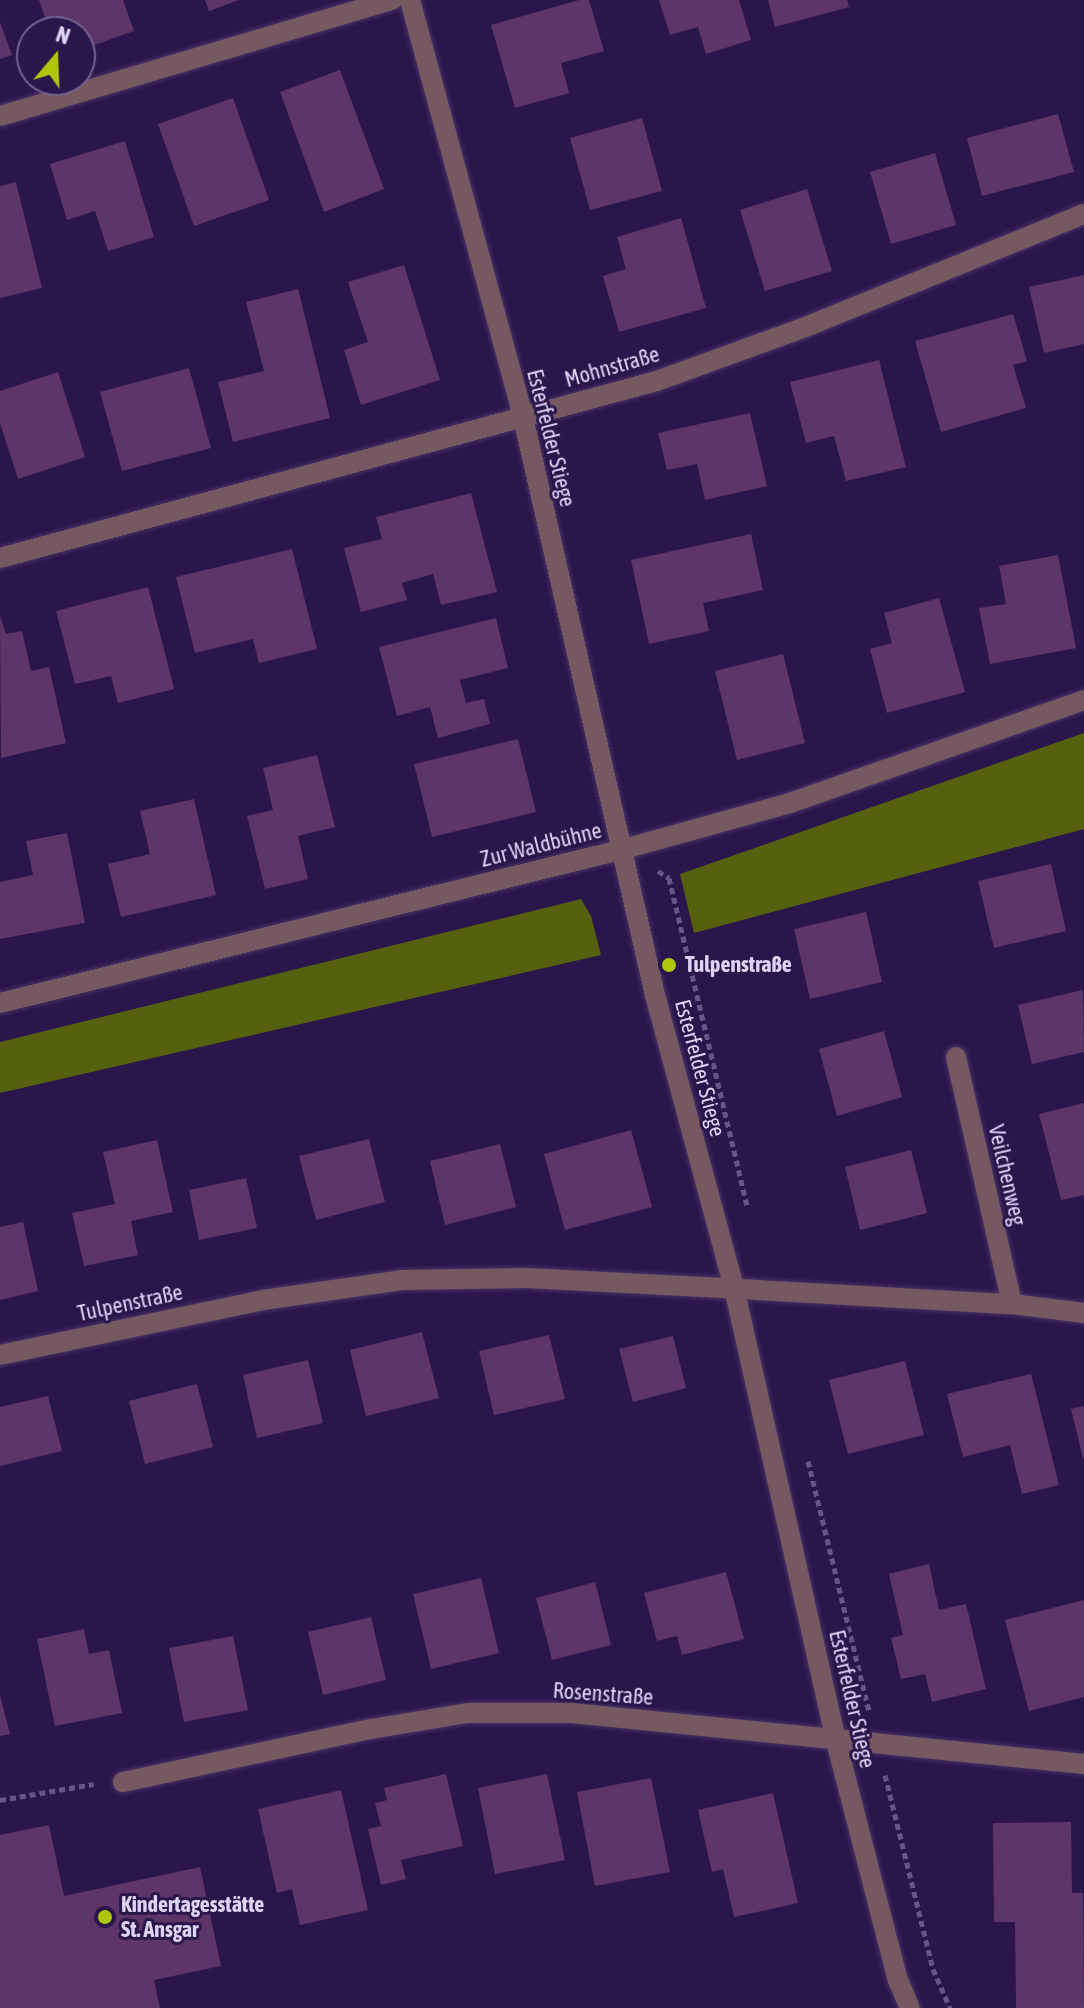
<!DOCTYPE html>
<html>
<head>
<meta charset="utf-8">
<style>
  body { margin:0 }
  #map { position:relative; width:1084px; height:2008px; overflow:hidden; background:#2b164b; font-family:"Asap Condensed",sans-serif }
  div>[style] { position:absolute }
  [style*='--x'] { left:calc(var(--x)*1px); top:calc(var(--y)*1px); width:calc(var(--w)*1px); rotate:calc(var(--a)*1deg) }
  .forest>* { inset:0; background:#55610e }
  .building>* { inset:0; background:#5d3568 }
  .path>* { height:5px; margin-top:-2.5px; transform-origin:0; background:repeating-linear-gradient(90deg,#675685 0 6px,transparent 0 10px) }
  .roads { filter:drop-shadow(0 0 2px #473466) drop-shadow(0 0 2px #473466) }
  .minor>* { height:20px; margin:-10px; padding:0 10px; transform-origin:10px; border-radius:10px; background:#765861 }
  .dots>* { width:22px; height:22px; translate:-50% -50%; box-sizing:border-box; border:4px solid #2b164b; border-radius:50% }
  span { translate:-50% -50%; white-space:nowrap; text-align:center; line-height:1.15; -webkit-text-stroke:6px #2b164b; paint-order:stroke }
  .street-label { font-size:22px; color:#dcd3f5 }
  .poi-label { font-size:22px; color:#dcd3f5; font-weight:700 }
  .left { translate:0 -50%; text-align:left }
  .north { position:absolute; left:16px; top:16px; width:80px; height:80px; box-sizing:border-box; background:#2b164b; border:2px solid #72628f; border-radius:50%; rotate:19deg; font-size:22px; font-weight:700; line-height:32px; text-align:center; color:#dcd3f5 }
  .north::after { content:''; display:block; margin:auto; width:28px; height:36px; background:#aec60b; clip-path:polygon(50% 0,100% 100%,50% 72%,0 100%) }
</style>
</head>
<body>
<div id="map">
  <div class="forest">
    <div style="clip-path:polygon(1084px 733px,1084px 829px,694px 933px,680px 874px)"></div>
    <div style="clip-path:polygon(581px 899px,591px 916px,601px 955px,0 1093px,0 1042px)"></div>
  </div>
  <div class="building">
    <div style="clip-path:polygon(39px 0,123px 0,134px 31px,80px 50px,80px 32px,50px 32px)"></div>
    <div style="clip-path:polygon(205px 0,239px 0,209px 11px)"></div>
    <div style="clip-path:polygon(579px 0,589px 0,604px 51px,561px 63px,569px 93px,515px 108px,491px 25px)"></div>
    <div style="clip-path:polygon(659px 0,739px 0,751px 40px,706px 54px,698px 27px,670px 35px)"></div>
    <div style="clip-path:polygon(768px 0,847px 0,849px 7px,775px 27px)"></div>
    <div style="clip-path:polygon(0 22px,12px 55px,0 59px)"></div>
    <div style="clip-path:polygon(340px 70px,384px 189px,324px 212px,280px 92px)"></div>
    <div style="clip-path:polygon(233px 98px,269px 200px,194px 226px,158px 124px)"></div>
    <div style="clip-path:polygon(1058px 114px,1074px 172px,982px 196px,967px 138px)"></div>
    <div style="clip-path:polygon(642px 118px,662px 191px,590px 210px,570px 138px)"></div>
    <div style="clip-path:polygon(125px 141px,154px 237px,108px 251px,95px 211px,67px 220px,50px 164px)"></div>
    <div style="clip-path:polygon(935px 153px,956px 225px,891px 244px,870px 172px)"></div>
    <div style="clip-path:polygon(16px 182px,42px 288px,0 298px,0 186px)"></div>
    <div style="clip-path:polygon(807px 189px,832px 271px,765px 291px,740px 210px)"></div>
    <div style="clip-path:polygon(681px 218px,706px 308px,619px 332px,603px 276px,626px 269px,617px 237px)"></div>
    <div style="clip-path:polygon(404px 265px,440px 380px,361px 405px,344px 350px,368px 342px,348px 282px)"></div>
    <div style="clip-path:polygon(1084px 275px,1084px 344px,1044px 353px,1029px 287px)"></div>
    <div style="clip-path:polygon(298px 289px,330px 418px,233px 442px,218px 382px,264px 371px,246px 302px)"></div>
    <div style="clip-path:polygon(1013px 314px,1027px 361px,1013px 365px,1026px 408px,941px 432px,915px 341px)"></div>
    <div style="clip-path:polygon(879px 360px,906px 467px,846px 481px,834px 436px,806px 443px,790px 382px)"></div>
    <div style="clip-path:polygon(189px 368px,211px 448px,122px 471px,100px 392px)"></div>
    <div style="clip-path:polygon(58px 372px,85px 457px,18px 479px,0 423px,0 391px)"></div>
    <div style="clip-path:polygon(750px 413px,767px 486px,705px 500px,697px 464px,667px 470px,658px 433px)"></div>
    <div style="clip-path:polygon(471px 493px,497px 592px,441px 605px,433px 574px,402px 583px,407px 600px,361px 612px,344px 548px,382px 539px,376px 517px)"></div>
    <div style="clip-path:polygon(751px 534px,763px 590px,703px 603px,709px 631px,649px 644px,631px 560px)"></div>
    <div style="clip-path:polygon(292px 549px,317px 649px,259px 663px,253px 639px,195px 653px,176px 577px)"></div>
    <div style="clip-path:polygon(1058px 555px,1076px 648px,990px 664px,979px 608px,1006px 604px,999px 566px)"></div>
    <div style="clip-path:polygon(148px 587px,174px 689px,118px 703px,111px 676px,75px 684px,56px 611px)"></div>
    <div style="clip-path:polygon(939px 598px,965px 692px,887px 713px,870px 649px,892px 643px,884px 613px)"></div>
    <div style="clip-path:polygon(0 616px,6px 634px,22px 631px,31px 671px,49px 667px,66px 743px,1px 758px)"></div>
    <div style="clip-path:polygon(496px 618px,508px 668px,460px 680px,466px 703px,484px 699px,490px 724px,438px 738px,430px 707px,397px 716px,379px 647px)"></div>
    <div style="clip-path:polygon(783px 654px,805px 743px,737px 760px,715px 671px)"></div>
    <div style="clip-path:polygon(518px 739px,536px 812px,432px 837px,414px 764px)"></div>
    <div style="clip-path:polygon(317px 755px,335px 827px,298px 836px,308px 879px,265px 889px,247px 816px,273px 810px,263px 768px)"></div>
    <div style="clip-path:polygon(194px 799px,216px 895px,121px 917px,108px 864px,150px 854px,140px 811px)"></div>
    <div style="clip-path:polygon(67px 833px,85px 923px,0 939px,0 882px,33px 875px,26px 841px)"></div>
    <div style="clip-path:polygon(1051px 864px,1066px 931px,994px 948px,978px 881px)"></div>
    <div style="clip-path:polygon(866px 912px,882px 982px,810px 999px,794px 929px)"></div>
    <div style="clip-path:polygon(1083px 990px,1084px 1052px,1032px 1064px,1018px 1005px)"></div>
    <div style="clip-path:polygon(884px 1031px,902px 1097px,837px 1116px,819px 1049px)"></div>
    <div style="clip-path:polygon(1084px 1103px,1084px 1195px,1061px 1200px,1039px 1114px)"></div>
    <div style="clip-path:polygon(631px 1130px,652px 1207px,565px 1230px,544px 1154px)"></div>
    <div style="clip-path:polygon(369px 1139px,385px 1202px,316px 1220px,299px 1156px)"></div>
    <div style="clip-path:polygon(157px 1140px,173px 1212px,131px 1221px,138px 1255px,84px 1266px,72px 1213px,115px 1204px,103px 1152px)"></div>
    <div style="clip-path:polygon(500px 1144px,516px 1207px,445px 1225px,430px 1161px)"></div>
    <div style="clip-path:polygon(911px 1150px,927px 1213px,860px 1230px,845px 1167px)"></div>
    <div style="clip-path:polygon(246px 1178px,257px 1228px,199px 1240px,189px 1190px)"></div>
    <div style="clip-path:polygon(23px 1222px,38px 1291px,0 1300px,0 1227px)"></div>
    <div style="clip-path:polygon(422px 1332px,439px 1398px,366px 1416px,350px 1350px)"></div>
    <div style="clip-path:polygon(549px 1335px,565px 1399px,494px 1415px,479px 1351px)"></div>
    <div style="clip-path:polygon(673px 1336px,686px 1388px,633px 1402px,619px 1349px)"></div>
    <div style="clip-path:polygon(308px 1360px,323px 1423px,257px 1438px,243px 1375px)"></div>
    <div style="clip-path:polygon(905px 1361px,924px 1435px,848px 1454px,829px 1380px)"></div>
    <div style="clip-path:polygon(1031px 1374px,1059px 1485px,1022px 1494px,1010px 1445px,963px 1457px,947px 1394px)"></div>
    <div style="clip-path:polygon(197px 1384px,213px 1447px,145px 1464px,129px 1401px)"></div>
    <div style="clip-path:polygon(48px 1396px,62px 1451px,0 1466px,0 1407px)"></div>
    <div style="clip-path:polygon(1084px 1406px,1084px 1458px,1083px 1458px,1071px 1409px)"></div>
    <div style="clip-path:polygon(929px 1564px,939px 1610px,966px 1604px,986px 1689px,932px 1702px,925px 1674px,901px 1679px,891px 1638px,903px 1635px,889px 1574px)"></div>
    <div style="clip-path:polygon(726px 1572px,744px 1639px,682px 1655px,677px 1636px,657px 1641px,644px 1593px)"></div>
    <div style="clip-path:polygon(481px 1578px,499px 1653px,431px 1669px,413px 1594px)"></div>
    <div style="clip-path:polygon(595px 1582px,611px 1645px,552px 1660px,536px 1598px)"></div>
    <div style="clip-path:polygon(1084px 1600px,1084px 1697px,1029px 1711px,1005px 1620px)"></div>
    <div style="clip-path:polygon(371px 1617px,386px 1680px,323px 1695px,308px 1632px)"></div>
    <div style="clip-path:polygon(84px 1629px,89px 1654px,109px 1650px,122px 1713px,55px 1726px,37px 1639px)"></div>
    <div style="clip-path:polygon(233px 1636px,248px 1710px,184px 1722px,169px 1648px)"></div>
    <div style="clip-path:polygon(0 1695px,10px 1734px,0 1736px)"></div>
    <div style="clip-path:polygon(446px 1774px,463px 1846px,401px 1860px,406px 1879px,381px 1885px,368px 1829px,381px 1826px,375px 1803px,387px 1800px,384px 1788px)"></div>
    <div style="clip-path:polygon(547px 1774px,565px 1860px,495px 1874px,478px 1788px)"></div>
    <div style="clip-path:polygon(651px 1778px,670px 1872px,595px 1886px,577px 1792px)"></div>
    <div style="clip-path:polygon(341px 1790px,368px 1910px,300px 1925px,292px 1889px,277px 1893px,258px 1809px)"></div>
    <div style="clip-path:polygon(773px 1793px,798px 1903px,734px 1917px,723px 1869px,712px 1872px,698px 1810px)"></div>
    <div style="clip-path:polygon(1071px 1822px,1072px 1893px,1083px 1893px,1084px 2008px,1016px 2008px,1015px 1922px,994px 1922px,993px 1823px)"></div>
    <div style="clip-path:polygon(49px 1825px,64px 1896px,200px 1867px,221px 1966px,154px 1980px,160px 2008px,0 2008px,0 1835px)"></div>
  </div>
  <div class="path">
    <div style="--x:658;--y:871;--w:13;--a:32"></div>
    <div style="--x:669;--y:878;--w:337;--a:76.6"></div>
    <div style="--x:808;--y:1461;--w:257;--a:76.3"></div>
    <div style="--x:885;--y:1775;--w:200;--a:76.1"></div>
    <div style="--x:933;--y:1969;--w:43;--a:66.4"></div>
    <div style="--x:0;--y:1800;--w:95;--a:-9.7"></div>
  </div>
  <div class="roads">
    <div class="minor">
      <div style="--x:410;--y:0;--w:432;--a:74.8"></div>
      <div style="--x:523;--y:417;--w:593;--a:77.14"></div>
      <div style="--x:655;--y:995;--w:303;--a:74.9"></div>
      <div style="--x:734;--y:1288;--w:464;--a:77.3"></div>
      <div style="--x:836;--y:1741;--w:247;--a:75.5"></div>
      <div style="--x:898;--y:1980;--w:30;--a:67"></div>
      <div style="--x:0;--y:116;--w:409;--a:-16.5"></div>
      <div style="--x:0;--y:558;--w:680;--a:-15.08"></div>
      <div style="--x:657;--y:381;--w:155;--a:-20"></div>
      <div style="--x:803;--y:328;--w:303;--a:-22.1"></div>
      <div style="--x:0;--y:1003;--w:643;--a:-13.86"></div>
      <div style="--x:624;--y:849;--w:175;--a:-15.5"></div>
      <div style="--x:793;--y:802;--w:308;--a:-19.3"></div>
      <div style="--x:956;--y:1057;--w:253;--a:77.2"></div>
      <div style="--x:0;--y:1355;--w:269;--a:-11.8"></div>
      <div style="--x:263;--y:1300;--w:140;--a:-8.2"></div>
      <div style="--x:402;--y:1280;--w:124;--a:-0.9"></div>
      <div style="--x:526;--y:1278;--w:178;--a:2.9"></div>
      <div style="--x:704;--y:1287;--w:308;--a:3.2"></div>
      <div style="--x:1012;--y:1304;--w:73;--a:7.1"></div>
      <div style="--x:123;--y:1782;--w:254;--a:-12.1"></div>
      <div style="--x:371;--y:1729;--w:98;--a:-9.4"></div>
      <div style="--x:468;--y:1713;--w:104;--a:0"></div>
      <div style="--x:572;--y:1713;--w:515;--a:5.69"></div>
    </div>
  </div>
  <div class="dots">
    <div style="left:669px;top:965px;background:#aec60b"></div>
    <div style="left:105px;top:1917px;background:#aec60b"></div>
  </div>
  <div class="street-label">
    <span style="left:612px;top:367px;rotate:-16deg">Mohnstraße</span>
    <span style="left:551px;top:438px;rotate:76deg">Esterfelder Stiege</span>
    <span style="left:541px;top:845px;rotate:-14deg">Zur Waldbühne</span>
    <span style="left:700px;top:1068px;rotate:75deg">Esterfelder Stiege</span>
    <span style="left:1007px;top:1175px;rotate:77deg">Veilchenweg</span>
    <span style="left:130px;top:1303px;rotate:-12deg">Tulpenstraße</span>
    <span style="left:603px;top:1694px;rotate:4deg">Rosenstraße</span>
    <span style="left:852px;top:1699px;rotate:77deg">Esterfelder Stiege</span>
  </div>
  <div class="poi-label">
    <span class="left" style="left:685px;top:965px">Tulpenstraße</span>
    <span class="left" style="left:121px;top:1917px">Kindertagesstätte<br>St. Ansgar</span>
  </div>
  <div class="north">N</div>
</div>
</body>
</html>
